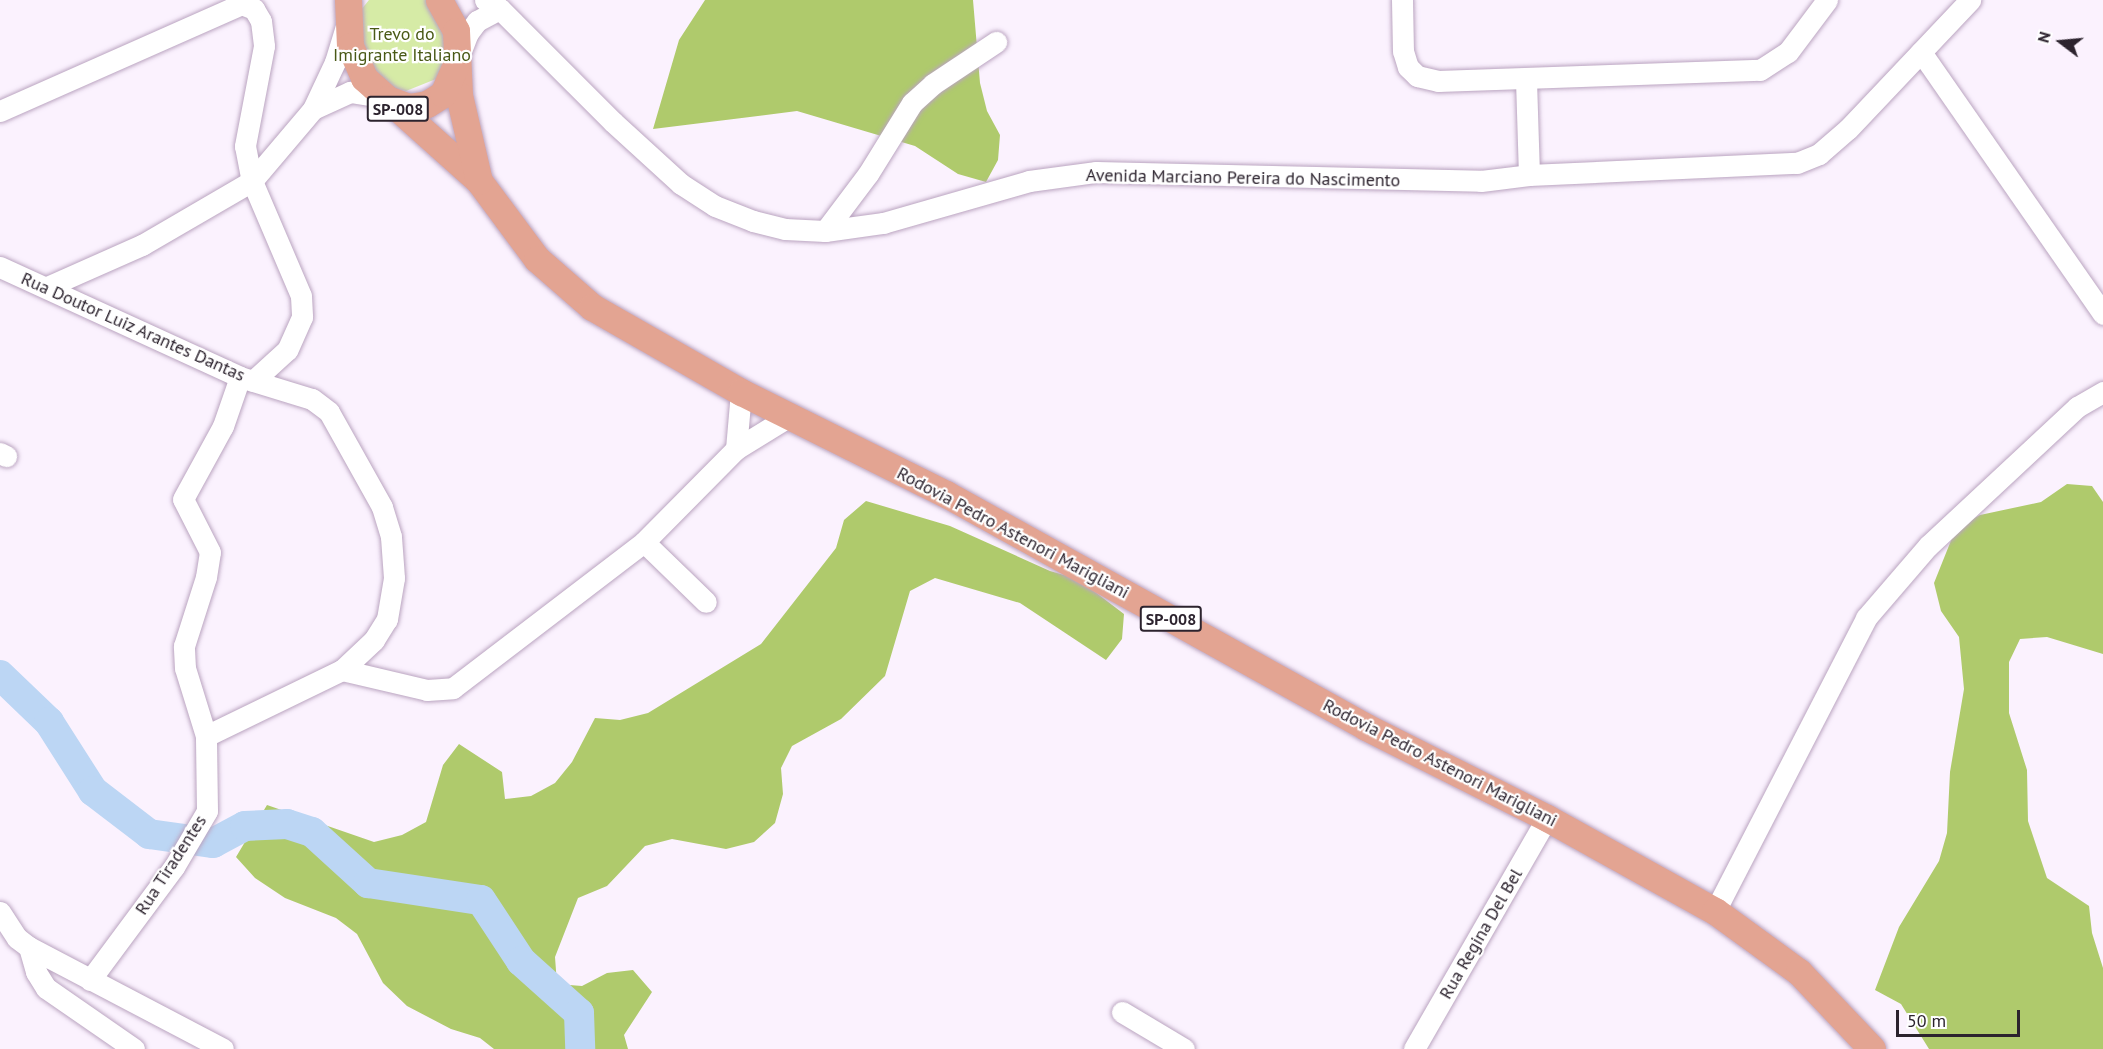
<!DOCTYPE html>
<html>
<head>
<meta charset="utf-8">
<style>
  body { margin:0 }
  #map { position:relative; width:2103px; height:1049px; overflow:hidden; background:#fbf2fe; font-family:"PT Sans",sans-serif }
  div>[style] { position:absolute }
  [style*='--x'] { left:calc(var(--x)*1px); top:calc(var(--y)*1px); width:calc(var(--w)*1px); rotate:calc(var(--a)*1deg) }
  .green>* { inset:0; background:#d6eba6 }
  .forest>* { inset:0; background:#afca6c }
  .river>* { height:30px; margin:-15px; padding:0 15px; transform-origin:15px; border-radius:15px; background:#bcd6f4 }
  .roads { filter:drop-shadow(0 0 2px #baa4c0) drop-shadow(0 0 2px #baa4c0) }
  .minor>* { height:21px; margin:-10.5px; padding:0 10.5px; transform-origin:10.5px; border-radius:10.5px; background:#fff }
  .major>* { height:27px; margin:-13.5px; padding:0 13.5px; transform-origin:13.5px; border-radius:13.5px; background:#e3a492 }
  span { translate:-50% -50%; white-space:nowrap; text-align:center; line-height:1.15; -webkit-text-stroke:4.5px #fff; paint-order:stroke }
  .shield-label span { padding:2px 4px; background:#fff; border:2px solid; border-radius:4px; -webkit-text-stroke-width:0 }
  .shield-label { font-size:16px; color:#2c232e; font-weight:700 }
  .park-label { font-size:18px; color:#495916 }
  .street-label { font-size:18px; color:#2c232e }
  .north { position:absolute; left:2031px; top:12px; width:60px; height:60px; -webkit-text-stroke:4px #fff; paint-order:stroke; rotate:286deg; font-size:16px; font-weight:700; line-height:24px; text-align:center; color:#2c232e }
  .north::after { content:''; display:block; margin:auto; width:21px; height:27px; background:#2c232e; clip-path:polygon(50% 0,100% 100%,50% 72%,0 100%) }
  .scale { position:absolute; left:1896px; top:1010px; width:124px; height:27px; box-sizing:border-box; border:3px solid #2c232e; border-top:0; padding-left:8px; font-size:18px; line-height:21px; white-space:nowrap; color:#2c232e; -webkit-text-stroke:4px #fff; paint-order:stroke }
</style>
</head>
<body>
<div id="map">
  <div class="green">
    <div style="clip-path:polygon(369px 0,435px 0,454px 39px,436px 79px,406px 91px,375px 84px,351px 30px,356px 16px)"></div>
  </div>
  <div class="forest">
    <div style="clip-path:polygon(705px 0,973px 0,980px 83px,987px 111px,1000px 135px,998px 160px,986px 182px,958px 174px,915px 146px,797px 111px,653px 129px,679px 40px)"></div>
    <div style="clip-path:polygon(2067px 484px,2092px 486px,2103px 502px,2103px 654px,2047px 637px,2020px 639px,2009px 662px,2009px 713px,2027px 770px,2028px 821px,2047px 878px,2089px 906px,2092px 933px,2103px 968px,2103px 1049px,1929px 1049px,1901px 1004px,1875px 990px,1899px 927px,1939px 861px,1947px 833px,1950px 772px,1964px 689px,1959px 637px,1941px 611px,1934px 583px,1956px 528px,1980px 515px,2041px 502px)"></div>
    <div style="clip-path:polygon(866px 501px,950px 526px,1050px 571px,1078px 579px,1124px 614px,1122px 639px,1106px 660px,1020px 603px,935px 578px,910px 591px,885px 676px,841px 719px,792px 746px,781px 768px,783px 794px,775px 823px,754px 842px,726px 849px,672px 839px,645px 846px,607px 886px,578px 898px,555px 957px,557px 984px,582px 986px,607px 973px,633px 970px,652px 992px,624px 1035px,628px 1049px,494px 1049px,480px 1038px,451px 1029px,407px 1006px,383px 983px,357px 934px,336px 918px,285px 898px,255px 878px,236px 857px,267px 805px,374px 842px,402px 835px,426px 822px,443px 765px,459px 744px,502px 772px,505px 799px,531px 796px,555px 783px,572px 762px,595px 718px,620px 720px,648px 713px,761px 644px,836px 548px,844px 520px)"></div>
  </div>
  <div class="river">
    <div style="--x:0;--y:675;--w:68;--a:43.8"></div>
    <div style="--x:49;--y:722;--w:82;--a:57.5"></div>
    <div style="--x:93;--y:791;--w:71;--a:37.5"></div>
    <div style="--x:149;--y:834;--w:65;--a:8"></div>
    <div style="--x:213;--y:843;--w:36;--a:-28"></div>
    <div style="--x:245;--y:826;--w:42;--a:-2.7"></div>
    <div style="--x:287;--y:824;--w:26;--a:18"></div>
    <div style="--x:312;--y:832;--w:76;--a:42.3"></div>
    <div style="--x:368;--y:883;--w:114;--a:8.6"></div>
    <div style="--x:481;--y:900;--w:73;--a:56.7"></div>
    <div style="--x:521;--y:961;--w:78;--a:41.9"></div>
    <div style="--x:579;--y:1013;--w:36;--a:88"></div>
  </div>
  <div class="roads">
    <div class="minor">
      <div style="--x:485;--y:0;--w:17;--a:31"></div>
      <div style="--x:500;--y:9;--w:160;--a:45"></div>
      <div style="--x:613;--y:122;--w:92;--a:42.4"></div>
      <div style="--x:681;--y:184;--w:40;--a:32.9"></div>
      <div style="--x:715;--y:206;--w:41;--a:21.5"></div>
      <div style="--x:753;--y:221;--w:33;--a:14"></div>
      <div style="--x:785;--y:229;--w:40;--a:2.9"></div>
      <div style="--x:825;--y:231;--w:59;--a:-7.9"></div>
      <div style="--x:883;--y:223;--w:152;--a:-16"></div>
      <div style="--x:1029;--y:181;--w:68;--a:-7.7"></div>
      <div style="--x:1096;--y:172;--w:385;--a:1.3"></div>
      <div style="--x:1481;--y:181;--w:48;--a:-7.1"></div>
      <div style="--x:1529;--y:175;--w:268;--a:-2.6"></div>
      <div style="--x:1797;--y:163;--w:24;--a:-22"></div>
      <div style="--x:1819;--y:154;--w:38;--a:-41"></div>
      <div style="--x:1848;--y:129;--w:178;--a:-46.6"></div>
      <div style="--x:1402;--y:0;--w:51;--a:88.9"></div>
      <div style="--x:1403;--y:51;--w:17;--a:73"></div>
      <div style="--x:1408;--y:67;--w:13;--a:45"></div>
      <div style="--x:1417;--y:76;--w:22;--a:13"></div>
      <div style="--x:1438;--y:81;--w:322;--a:-2"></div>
      <div style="--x:1760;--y:70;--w:33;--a:-33"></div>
      <div style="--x:1788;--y:52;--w:65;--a:-53.1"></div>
      <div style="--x:1921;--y:52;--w:319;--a:55.2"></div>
      <div style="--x:459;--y:56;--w:25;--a:-69"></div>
      <div style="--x:468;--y:33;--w:15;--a:-53"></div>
      <div style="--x:477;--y:21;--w:26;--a:-28"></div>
      <div style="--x:1526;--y:80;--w:95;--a:88.2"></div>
      <div style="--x:313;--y:109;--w:41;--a:-24.7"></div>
      <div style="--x:350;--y:92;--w:33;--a:9"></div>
      <div style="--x:0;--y:111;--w:264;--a:-23.9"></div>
      <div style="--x:241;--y:4;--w:14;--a:21"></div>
      <div style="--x:254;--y:9;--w:14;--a:60"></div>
      <div style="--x:261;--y:21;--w:25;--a:83"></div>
      <div style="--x:264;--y:46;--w:102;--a:100.8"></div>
      <div style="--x:245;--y:146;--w:36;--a:79"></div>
      <div style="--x:252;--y:181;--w:125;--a:66.9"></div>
      <div style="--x:301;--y:296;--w:21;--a:87"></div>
      <div style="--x:302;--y:317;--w:36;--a:114"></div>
      <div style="--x:287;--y:350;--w:46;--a:137.6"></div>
      <div style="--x:825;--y:231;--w:71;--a:-53"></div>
      <div style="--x:868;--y:174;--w:84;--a:-58.2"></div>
      <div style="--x:912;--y:103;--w:28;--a:-42"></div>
      <div style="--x:933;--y:84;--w:76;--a:-33.7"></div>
      <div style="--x:0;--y:267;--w:264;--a:24.6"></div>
      <div style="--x:240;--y:377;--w:75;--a:17"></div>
      <div style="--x:312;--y:399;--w:21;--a:37"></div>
      <div style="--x:329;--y:412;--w:109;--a:60.8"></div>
      <div style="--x:382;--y:507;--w:31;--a:73"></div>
      <div style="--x:391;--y:537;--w:41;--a:85.8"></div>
      <div style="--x:394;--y:578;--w:42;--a:99.7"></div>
      <div style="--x:387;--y:619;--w:25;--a:122"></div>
      <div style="--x:374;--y:640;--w:44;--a:136.8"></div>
      <div style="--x:47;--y:287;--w:104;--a:-23.9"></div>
      <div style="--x:142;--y:245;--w:127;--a:-30.2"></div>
      <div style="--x:252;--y:181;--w:94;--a:-49.7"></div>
      <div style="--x:313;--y:109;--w:52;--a:-64.9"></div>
      <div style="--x:335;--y:62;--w:39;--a:-73"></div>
      <div style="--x:736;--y:449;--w:57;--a:-85"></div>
      <div style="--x:0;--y:453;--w:7;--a:27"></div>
      <div style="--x:644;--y:542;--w:86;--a:44.1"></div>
      <div style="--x:206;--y:736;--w:151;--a:-25.9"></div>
      <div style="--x:342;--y:670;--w:87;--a:13.2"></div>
      <div style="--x:427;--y:690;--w:26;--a:-4"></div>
      <div style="--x:453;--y:688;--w:240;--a:-37.4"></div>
      <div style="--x:644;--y:542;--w:131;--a:-45.3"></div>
      <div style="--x:736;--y:449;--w:61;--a:-31.6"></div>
      <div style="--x:1715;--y:911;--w:330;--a:-62.7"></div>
      <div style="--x:1866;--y:618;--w:95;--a:-49.3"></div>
      <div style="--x:1928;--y:546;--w:204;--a:-43"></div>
      <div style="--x:2077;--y:407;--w:30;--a:-30"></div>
      <div style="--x:0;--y:912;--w:31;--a:57"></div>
      <div style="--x:17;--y:938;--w:15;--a:37"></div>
      <div style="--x:29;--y:947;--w:219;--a:27.7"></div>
      <div style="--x:29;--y:947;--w:26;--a:74"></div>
      <div style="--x:36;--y:972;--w:19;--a:58"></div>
      <div style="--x:46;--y:988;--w:107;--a:34.7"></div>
      <div style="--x:90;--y:980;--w:141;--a:-53.4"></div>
      <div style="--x:174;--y:867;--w:65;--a:-59.5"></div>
      <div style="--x:207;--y:811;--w:75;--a:-90.8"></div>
      <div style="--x:206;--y:736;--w:71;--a:-107.2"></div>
      <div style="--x:185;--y:668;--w:22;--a:-93"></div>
      <div style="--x:184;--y:646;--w:72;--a:-72.3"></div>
      <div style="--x:206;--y:577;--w:25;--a:-81"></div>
      <div style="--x:210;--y:552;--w:59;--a:-117"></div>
      <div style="--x:183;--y:499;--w:83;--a:-61.3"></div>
      <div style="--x:223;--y:426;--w:52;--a:-70.9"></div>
      <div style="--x:1122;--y:1012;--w:72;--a:30.8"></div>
      <div style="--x:1414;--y:1049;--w:267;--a:-60.1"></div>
    </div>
    <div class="major">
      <div style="--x:348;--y:0;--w:46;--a:87.5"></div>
      <div style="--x:350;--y:46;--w:35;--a:66"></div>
      <div style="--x:364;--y:78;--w:154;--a:41.8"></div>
      <div style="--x:479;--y:181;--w:97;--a:53.4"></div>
      <div style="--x:537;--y:259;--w:73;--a:41.1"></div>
      <div style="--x:592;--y:307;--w:172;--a:29.7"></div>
      <div style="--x:741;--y:392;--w:229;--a:26.5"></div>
      <div style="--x:946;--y:494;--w:480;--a:29"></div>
      <div style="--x:1366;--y:727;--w:203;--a:26.7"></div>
      <div style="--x:1547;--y:818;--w:192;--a:29"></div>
      <div style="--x:1715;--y:911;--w:104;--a:36"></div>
      <div style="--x:1799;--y:972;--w:106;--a:46.5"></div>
      <div style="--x:439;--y:0;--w:35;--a:61"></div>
      <div style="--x:456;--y:31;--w:64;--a:87.3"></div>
      <div style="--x:459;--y:95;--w:88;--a:76.9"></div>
      <div style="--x:387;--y:99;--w:23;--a:20"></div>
      <div style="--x:409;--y:107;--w:18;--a:-9"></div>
      <div style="--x:427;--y:104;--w:19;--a:-32"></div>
      <div style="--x:443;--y:94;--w:32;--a:-66"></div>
    </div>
  </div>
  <div class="shield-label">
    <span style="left:398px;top:109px">SP-008</span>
    <span style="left:1171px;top:619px">SP-008</span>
  </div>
  <div class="park-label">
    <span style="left:402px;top:45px">Trevo do<br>Imigrante Italiano</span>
  </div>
  <div class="street-label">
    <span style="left:1243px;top:178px;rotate:1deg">Avenida Marciano Pereira do Nascimento</span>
    <span style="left:133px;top:327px;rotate:24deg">Rua Doutor Luiz Arantes Dantas</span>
    <span style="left:1013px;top:533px;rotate:28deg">Rodovia Pedro Astenori Marigliani</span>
    <span style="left:1440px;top:763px;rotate:27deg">Rodovia Pedro Astenori Marigliani</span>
    <span style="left:171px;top:865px;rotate:-57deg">Rua Tiradentes</span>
    <span style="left:1481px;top:934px;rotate:-60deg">Rua Regina Del Bel</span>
  </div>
  <div class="north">N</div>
  <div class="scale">50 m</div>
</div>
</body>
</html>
